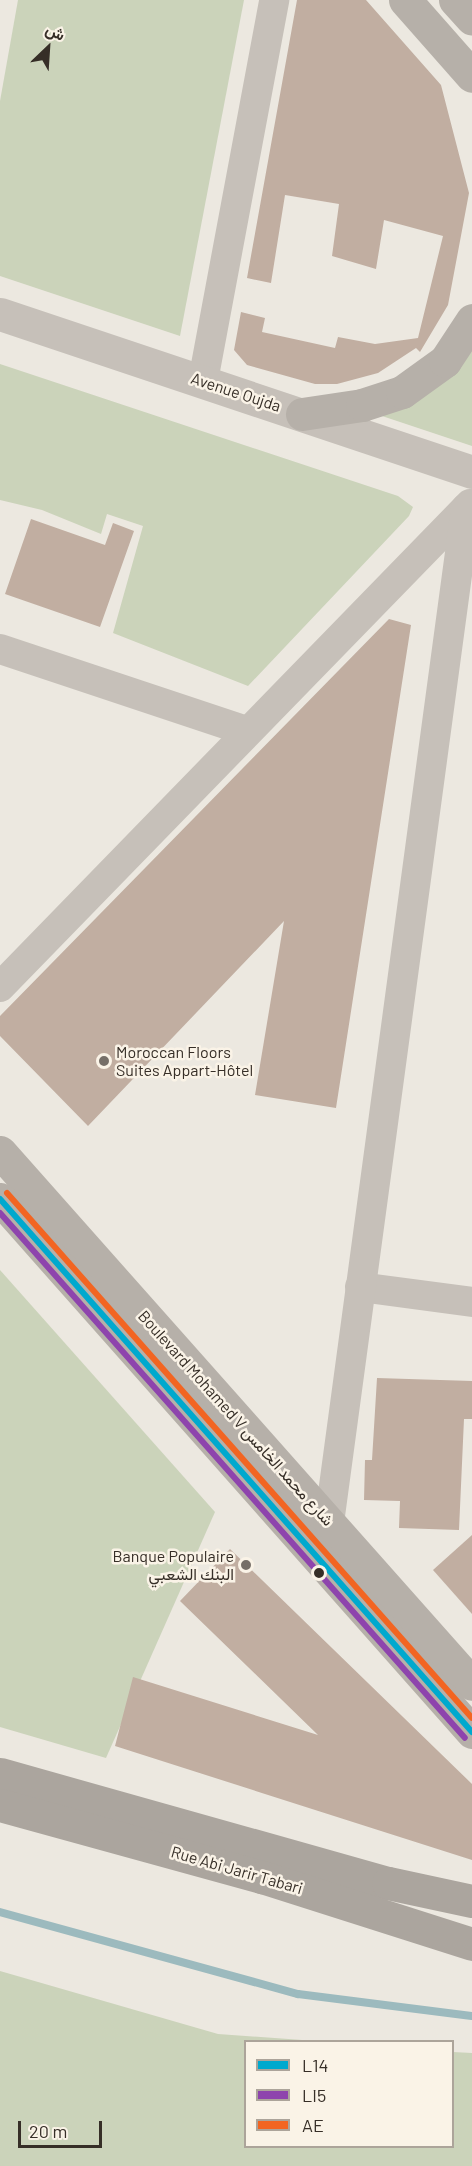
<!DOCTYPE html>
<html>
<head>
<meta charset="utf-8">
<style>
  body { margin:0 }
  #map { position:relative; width:472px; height:2166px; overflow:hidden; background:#ece8e0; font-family:Barlow,Vazirmatn,sans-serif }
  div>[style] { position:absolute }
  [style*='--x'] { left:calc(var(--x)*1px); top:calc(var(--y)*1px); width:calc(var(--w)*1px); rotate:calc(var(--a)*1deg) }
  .green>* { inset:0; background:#cbd3ba }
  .stream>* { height:8px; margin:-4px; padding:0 4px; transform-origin:4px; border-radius:4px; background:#9cbabe }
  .building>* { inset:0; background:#c1aea1 }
  .minor>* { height:30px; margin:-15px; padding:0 15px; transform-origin:15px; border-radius:15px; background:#c6c0b9 }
  .tertiary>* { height:33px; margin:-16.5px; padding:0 16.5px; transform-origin:16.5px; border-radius:16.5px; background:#c6c0b9 }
  .secondary>* { height:33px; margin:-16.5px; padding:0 16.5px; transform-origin:16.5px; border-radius:16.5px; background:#b6b0a9 }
  .primary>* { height:33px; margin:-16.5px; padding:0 16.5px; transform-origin:16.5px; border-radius:16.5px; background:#aba59e }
  .bus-1>* { height:6px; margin:-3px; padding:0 3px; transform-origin:3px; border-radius:3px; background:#00a9ce }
  .bus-2>* { height:6px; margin:-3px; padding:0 3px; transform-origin:3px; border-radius:3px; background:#8e44ad }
  .bus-3>* { height:6px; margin:-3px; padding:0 3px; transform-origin:3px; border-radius:3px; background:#f26522 }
  .dots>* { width:16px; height:16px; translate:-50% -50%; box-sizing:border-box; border:3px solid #faf3e7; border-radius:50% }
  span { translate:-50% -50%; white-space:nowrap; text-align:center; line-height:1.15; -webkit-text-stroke:5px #faf3e7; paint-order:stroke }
  .street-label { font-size:16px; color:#362e27 }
  .poi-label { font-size:16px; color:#362e27 }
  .left { translate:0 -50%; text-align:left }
  .right { translate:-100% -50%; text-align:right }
  .legend { position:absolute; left:244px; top:2040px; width:210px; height:108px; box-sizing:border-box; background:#faf3e7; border:2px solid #aca49a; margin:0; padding:8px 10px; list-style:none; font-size:18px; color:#362e27 }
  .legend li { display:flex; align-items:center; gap:12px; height:30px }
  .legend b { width:30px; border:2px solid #aca49a }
  .north { position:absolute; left:18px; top:18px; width:60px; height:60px; -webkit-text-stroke:4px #faf3e7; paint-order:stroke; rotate:25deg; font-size:16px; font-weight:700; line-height:24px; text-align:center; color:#362e27 }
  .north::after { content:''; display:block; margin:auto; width:21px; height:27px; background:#362e27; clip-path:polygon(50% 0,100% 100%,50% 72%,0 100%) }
  .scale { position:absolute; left:18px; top:2121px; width:84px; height:27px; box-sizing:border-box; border:3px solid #362e27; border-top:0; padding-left:8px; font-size:18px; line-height:21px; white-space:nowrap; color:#362e27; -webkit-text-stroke:4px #faf3e7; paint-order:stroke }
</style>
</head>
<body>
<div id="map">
  <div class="green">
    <div style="clip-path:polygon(18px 0,244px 0,180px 336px,0 276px,0 101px)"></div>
    <div style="clip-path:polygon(472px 345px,472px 446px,376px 414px)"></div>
    <div style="clip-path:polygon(0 364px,398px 496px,413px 507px,409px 516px,248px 686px,113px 633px,143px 526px,107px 514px,101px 534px,42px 510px,0 500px)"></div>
    <div style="clip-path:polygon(0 1270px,215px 1512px,106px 1758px,0 1727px)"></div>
    <div style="clip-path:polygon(0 1971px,218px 2034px,316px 2041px,246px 2042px,246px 2146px,452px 2146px,453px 2052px,472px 2053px,472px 2166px,0 2166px)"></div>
  </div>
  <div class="stream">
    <div style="--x:0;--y:1912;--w:309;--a:15.4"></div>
    <div style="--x:298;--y:1994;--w:175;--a:7.2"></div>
  </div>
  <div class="building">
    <div style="clip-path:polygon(297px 0,366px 0,441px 85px,469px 193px,448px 305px,420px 352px,416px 348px,378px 373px,337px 384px,315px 384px,247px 365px,234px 350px,241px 312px,265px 318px,262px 332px,335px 348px,338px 337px,375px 344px,418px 338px,443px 236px,384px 220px,376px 269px,332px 256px,339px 204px,285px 195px,271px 283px,247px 278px)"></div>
    <div style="clip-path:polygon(31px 519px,105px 545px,113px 523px,134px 531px,100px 627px,5px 594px)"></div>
    <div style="clip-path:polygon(389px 619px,411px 625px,336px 1108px,255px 1095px,284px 921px,88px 1126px,0 1036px,0 1016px)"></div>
    <div style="clip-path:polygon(377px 1378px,472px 1381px,472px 1419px,464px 1419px,459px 1530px,399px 1528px,400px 1501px,364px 1500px,365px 1460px,372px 1460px)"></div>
    <div style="clip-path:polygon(472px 1535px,472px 1614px,433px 1570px)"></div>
    <div style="clip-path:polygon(230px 1549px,472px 1784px,472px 1860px,115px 1746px,133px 1677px,318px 1735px,180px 1601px)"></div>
  </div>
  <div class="minor">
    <div style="--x:203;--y:381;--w:388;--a:-79.4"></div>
    <div style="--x:0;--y:649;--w:259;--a:18.4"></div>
    <div style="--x:0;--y:987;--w:674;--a:-45.78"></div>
    <div style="--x:360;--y:1287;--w:113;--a:7.6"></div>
    <div style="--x:329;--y:1523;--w:1024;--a:-82.31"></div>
  </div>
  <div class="tertiary">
    <div style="--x:0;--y:314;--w:498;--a:18.5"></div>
  </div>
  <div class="secondary">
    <div style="--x:405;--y:0;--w:101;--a:48.6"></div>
    <div style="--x:455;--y:0;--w:25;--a:48"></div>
    <div style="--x:302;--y:414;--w:61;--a:-8.5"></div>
    <div style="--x:362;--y:405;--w:42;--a:-18"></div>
    <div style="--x:402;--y:392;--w:53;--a:-35.8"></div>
    <div style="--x:445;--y:361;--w:49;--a:-56.6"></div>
    <div style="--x:0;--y:1152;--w:711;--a:48.42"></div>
    <div style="--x:0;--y:1199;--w:712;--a:48.47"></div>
  </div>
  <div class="primary">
    <div style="--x:0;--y:1774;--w:403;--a:15.7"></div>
    <div style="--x:388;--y:1883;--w:86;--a:12.1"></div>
    <div style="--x:0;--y:1805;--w:272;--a:15.4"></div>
    <div style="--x:262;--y:1877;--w:220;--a:17.7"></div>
  </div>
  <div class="bus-1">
    <div style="--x:0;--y:1199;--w:712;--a:48.47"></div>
  </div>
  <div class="bus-2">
    <div style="--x:0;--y:1213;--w:701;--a:48.47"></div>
  </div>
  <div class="bus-3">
    <div style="--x:7;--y:1193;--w:701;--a:48.47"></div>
  </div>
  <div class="dots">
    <div style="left:104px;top:1061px;background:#766f68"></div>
    <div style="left:246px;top:1565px;background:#766f68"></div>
    <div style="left:319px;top:1573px;background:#362e27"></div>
  </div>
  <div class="street-label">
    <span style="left:236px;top:392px;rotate:18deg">Avenue Oujda</span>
    <span style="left:236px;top:1418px;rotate:48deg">Boulevard Mohamed V شارع محمد الخامس</span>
    <span style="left:237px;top:1870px;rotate:16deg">Rue Abi Jarir Tabari</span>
  </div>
  <div class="poi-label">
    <span class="left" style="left:116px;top:1061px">Moroccan Floors<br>Suites Appart-Hôtel</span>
    <span class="right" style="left:234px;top:1565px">Banque Populaire<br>البنك الشعبي</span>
  </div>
  <ul class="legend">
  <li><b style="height:8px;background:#00a9ce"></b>L14</li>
  <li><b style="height:8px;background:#8e44ad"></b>LI5</li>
  <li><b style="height:8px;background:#f26522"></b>AE</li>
  </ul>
  <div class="north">ش</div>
  <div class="scale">20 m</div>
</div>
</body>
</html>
